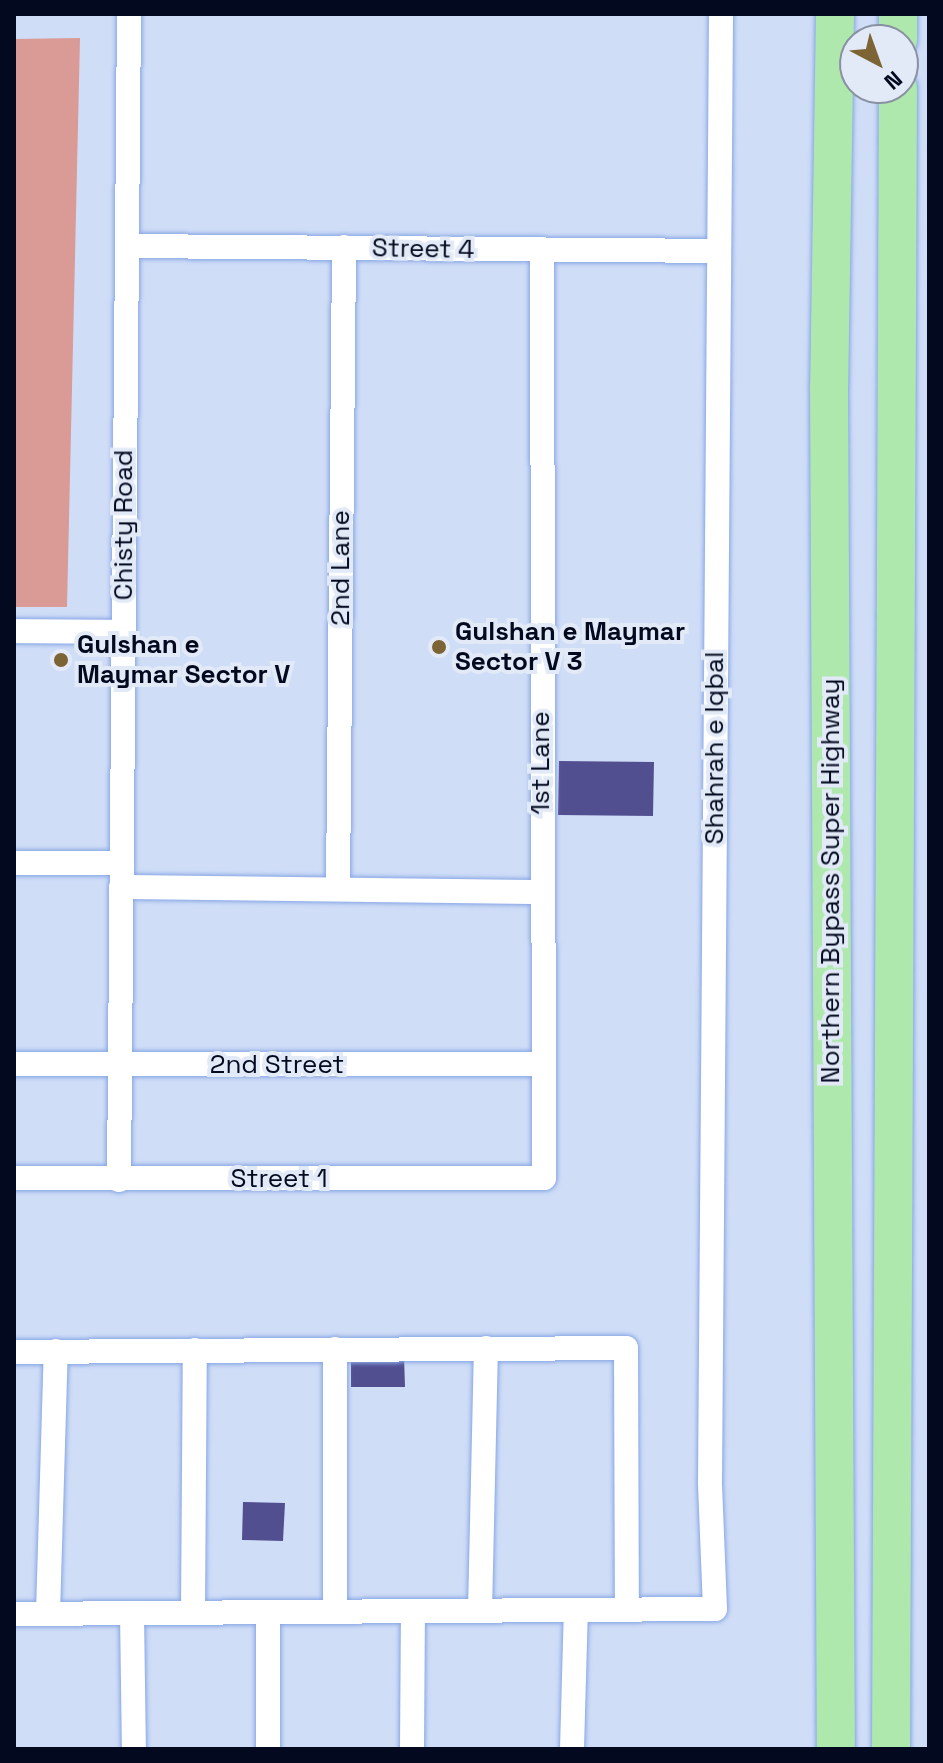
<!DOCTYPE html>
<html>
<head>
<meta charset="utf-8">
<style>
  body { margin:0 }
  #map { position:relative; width:943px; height:1763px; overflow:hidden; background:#cfddf7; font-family:"Space Grotesk",sans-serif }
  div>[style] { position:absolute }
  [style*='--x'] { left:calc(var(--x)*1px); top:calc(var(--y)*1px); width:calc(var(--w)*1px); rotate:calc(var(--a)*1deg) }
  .green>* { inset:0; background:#da9a96 }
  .building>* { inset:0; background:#524f91 }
  .roads { filter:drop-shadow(0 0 2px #88a7e5) drop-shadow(0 0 2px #88a7e5) }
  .minor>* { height:24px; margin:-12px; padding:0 12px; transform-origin:12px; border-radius:12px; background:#fff }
  .primary>* { height:38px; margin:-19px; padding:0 19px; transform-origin:19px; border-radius:19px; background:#aee8ad }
  .dots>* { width:22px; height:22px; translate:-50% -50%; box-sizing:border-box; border:4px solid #e3eaf7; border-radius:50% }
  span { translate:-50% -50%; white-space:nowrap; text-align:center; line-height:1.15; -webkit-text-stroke:8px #e3eaf7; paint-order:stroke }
  .street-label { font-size:26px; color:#030a1f }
  .poi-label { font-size:26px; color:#030a1f; font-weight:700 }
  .left { translate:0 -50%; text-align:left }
  .frame { position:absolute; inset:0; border:16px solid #030a1f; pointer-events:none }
  .north { position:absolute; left:839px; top:24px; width:80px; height:80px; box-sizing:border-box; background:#e3eaf7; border:2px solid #8990a1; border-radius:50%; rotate:139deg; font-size:22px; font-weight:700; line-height:32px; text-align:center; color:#030a1f }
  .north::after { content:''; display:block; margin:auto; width:28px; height:36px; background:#7c6435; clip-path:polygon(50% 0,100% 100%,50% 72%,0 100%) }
</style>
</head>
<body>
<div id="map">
  <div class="green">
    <div style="clip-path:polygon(80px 38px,67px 607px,14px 607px,14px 39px)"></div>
  </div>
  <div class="building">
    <div style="clip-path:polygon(559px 761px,654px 762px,653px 816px,558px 815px)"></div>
    <div style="clip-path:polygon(404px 1356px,405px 1387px,351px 1387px,351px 1357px)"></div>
    <div style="clip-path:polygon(243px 1502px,285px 1503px,283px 1541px,242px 1540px)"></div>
  </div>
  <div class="roads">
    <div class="minor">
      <div style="--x:127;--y:246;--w:592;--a:0.48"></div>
      <div style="--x:14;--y:631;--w:110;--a:0.5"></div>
      <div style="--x:14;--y:863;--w:107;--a:0"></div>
      <div style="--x:121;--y:887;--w:420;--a:0.7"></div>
      <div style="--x:338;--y:888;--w:641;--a:-89.46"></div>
      <div style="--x:14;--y:1064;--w:526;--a:0"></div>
      <div style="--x:14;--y:1178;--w:530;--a:0"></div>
      <div style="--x:544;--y:1178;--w:926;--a:-90.12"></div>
      <div style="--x:119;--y:1180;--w:1166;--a:-89.51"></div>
      <div style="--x:335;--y:1349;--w:263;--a:90"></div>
      <div style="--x:14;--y:1352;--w:612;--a:-0.37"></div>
      <div style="--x:626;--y:1348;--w:262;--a:89.8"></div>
      <div style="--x:480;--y:1611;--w:263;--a:-88.7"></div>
      <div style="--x:193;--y:1612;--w:262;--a:-89.6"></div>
      <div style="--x:48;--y:1613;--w:262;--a:-88.3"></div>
      <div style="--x:132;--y:1613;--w:136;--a:89.2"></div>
      <div style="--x:14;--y:1614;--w:701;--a:-0.41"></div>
      <div style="--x:715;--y:1609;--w:127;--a:-92.3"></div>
      <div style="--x:710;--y:1482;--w:1468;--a:-89.57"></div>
      <div style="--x:268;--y:1749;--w:137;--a:-90"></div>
      <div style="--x:412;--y:1749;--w:138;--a:-89.6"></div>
      <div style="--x:572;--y:1749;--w:139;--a:-88.4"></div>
    </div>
    <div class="primary">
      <div style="--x:835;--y:14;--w:373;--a:90.9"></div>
      <div style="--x:829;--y:387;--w:1362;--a:89.71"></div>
      <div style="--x:898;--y:40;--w:26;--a:-90"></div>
      <div style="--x:891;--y:1749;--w:1661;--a:-89.76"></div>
    </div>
  </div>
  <div class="dots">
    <div style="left:439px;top:647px;background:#7c6435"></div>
    <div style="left:61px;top:660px;background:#7c6435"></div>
  </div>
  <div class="street-label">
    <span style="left:423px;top:249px;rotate:1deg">Street 4</span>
    <span style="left:124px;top:525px;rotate:-90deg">Chisty Road</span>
    <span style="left:341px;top:568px;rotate:-90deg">2nd Lane</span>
    <span style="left:715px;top:748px;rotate:-90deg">Shahrah e Iqbal</span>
    <span style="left:541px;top:763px;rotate:-90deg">1st Lane</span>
    <span style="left:831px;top:881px;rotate:-90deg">Northern Bypass Super Highway</span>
    <span style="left:277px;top:1065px">2nd Street</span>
    <span style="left:279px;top:1179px">Street 1</span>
  </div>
  <div class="poi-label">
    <span class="left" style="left:455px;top:647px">Gulshan e Maymar<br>Sector V 3</span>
    <span class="left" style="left:77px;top:660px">Gulshan e<br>Maymar Sector V</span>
  </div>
  <div class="frame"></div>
  <div class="north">N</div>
</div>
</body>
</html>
